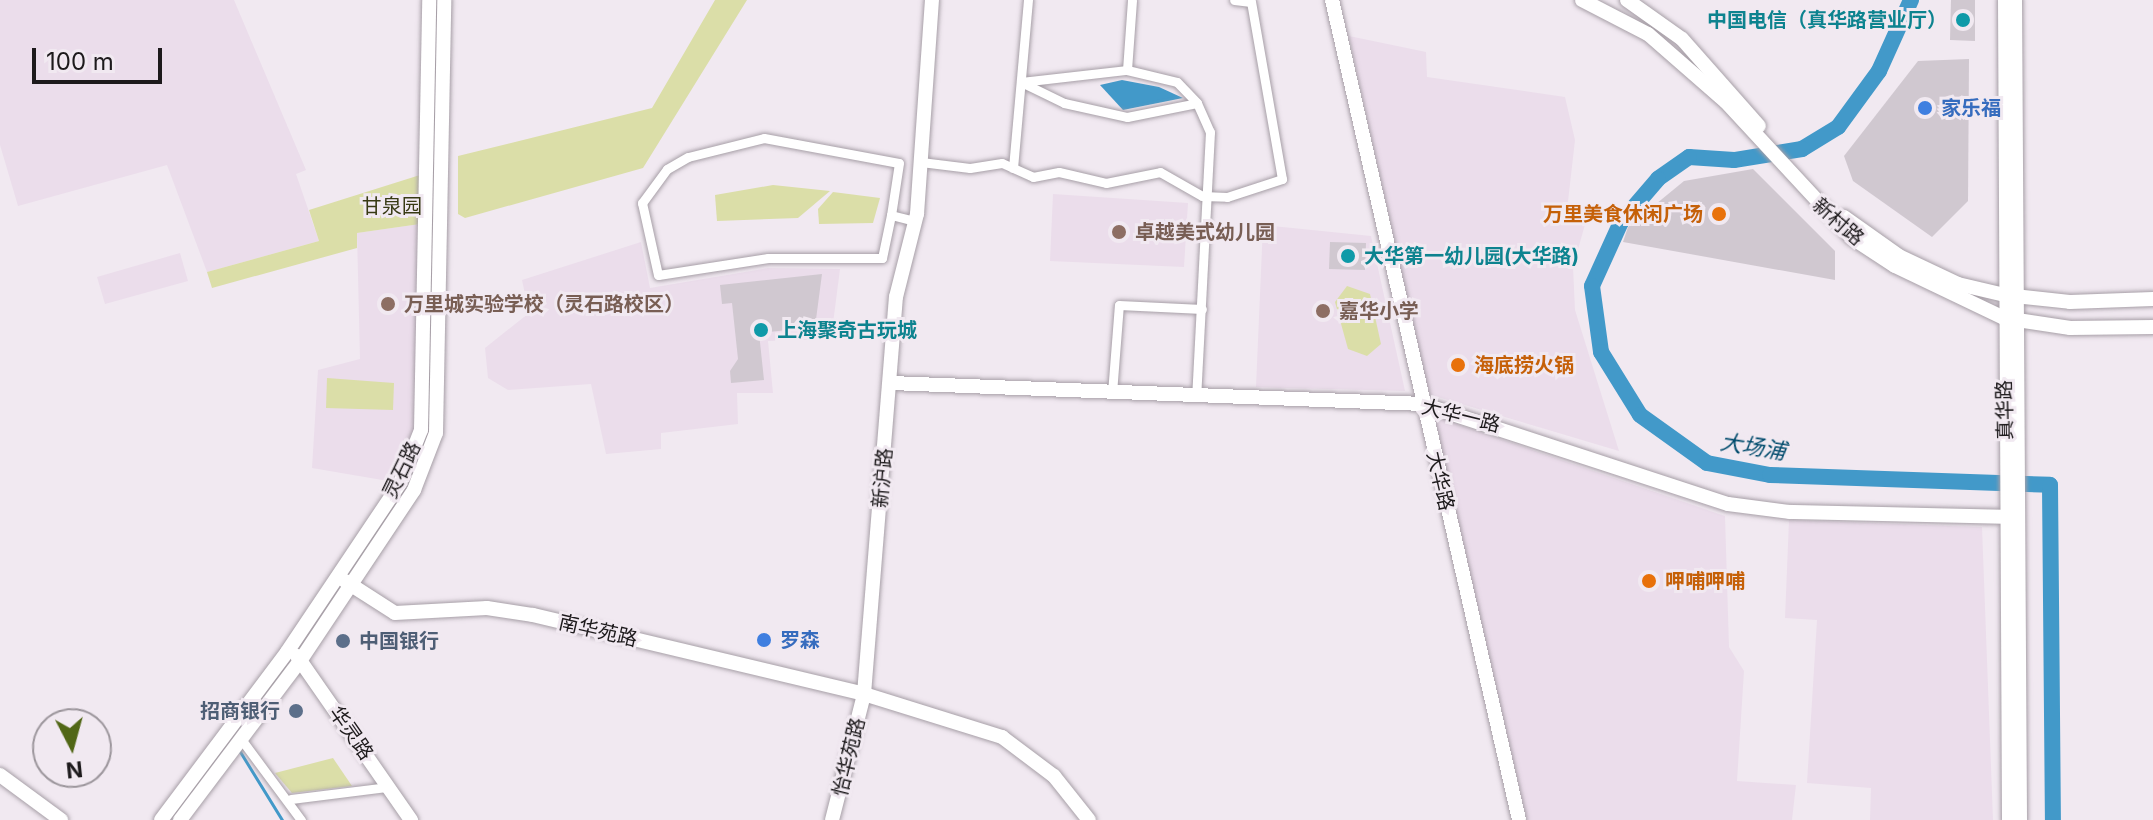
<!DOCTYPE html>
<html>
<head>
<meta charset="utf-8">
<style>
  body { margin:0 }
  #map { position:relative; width:2153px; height:820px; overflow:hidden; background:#f1e9f1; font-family:Inter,"Noto Sans SC",sans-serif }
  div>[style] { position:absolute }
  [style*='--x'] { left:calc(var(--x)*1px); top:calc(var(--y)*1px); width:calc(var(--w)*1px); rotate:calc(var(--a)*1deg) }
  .built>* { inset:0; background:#ebddeb }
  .green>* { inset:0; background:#dbdea8 }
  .water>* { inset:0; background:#4299c9 }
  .stream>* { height:3px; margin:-1.5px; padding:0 1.5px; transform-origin:1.5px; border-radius:1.5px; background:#4299c9 }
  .river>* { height:16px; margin:-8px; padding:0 8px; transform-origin:8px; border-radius:8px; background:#4299c9 }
  .building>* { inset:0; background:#d0c8d0 }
  .roads { filter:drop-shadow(0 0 2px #a79fa7) drop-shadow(0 0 2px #a79fa7) }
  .street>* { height:9px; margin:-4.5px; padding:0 4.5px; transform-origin:4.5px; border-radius:4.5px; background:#fff }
  .secondary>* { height:14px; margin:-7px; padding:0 7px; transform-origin:7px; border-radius:7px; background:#fff }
  .primary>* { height:14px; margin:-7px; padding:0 7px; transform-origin:7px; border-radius:7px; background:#fff }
  .dots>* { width:22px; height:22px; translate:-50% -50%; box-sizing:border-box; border:4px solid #f1e9f1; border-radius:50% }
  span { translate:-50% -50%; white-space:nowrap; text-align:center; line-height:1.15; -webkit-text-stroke:6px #f1e9f1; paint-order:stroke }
  .culture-label { font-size:20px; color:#0d838f; font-weight:700 }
  .right { translate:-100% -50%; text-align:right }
  .left { translate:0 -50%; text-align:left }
  .shop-label { font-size:20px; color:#366cbe; font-weight:700 }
  .park-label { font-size:20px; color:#383a14 }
  .food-label { font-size:20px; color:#c56008; font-weight:700 }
  .street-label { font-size:20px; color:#1d1a1c }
  .education-label { font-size:20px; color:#785e54; font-weight:700 }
  .service-label { font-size:20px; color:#4e5e75; font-weight:700 }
  .water-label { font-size:22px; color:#024c6d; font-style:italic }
  .north { position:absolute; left:32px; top:708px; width:80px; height:80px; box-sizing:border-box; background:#f1e9f1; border:2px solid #9c969c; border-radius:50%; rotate:174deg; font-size:22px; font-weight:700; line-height:32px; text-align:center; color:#1d1a1c }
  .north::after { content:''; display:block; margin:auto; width:28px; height:36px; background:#516716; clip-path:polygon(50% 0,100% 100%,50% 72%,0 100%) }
  .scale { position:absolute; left:32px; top:48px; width:130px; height:36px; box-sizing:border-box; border:4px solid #1d1a1c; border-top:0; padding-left:10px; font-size:24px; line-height:28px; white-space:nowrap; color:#1d1a1c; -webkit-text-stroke:6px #f1e9f1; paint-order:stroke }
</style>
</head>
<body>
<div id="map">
  <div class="built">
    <div style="clip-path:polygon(0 0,234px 0,306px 170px,296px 174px,319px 241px,207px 272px,167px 165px,18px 206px,0 145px)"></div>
    <div style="clip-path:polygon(1349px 36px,1426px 52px,1427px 77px,1565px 97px,1575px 140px,1566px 219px,1586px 221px,1573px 267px,1575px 310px,1619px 451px,1428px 394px)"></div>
    <div style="clip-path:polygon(1053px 194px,1188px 203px,1184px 267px,1050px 261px)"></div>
    <div style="clip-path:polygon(420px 224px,415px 429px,394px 482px,312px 468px,318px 370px,360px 359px,357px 233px)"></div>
    <div style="clip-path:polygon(1263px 225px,1371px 236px,1405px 391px,1256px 387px)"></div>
    <div style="clip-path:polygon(641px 242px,650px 288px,768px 268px,840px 269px,831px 339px,768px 341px,773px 393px,737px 393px,738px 424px,661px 433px,661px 449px,606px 454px,591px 384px,508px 390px,488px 378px,485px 348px,529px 313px,522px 280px)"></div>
    <div style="clip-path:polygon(180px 253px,188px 281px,105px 304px,97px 277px)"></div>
    <div style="clip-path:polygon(1433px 416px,1725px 516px,1729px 647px,1744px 671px,1737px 781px,1796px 785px,1792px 820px,1527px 820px)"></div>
    <div style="clip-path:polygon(1789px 520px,1982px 527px,1993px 820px,1870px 820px,1871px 788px,1807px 783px,1817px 620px,1785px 618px)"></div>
  </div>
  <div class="green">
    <div style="clip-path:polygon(715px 0,747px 0,643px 168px,465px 218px,458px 214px,458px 156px,652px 108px)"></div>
    <div style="clip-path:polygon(420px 175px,420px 224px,357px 233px,357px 248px,212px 288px,207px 272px,319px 241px,309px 210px)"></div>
    <div style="clip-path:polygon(773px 185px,830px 191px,798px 218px,717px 221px,715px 195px)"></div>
    <div style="clip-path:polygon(833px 192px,880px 198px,873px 223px,819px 224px,818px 209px)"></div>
    <div style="clip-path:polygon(1347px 286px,1370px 294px,1381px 344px,1367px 356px,1348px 349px,1335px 302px)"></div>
    <div style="clip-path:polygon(327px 378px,394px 383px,393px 410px,326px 408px)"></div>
    <div style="clip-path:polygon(333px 758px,352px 786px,292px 793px,275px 773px)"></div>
  </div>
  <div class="water">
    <div style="clip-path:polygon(1122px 80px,1159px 87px,1183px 98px,1123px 110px,1100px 85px)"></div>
  </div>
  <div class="stream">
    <div style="--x:239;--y:750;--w:82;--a:58.4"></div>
  </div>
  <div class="river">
    <div style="--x:1911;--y:0;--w:78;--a:114.3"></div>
    <div style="--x:1879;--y:71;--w:69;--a:126.2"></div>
    <div style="--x:1838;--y:127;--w:42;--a:148.6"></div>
    <div style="--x:1802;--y:149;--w:69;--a:170.8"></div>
    <div style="--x:1734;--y:160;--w:45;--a:-176.2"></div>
    <div style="--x:1689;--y:157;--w:38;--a:145"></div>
    <div style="--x:1658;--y:179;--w:57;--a:130.7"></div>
    <div style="--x:1621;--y:222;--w:70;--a:114.4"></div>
    <div style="--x:1592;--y:286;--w:67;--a:82.2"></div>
    <div style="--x:1601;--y:352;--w:74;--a:58.2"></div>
    <div style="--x:1640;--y:415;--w:82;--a:35.6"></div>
    <div style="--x:1707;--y:463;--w:64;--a:10.8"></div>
    <div style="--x:1770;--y:475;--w:280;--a:2"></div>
    <div style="--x:2050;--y:485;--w:335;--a:89.5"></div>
  </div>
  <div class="building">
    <div style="clip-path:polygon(1951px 0,1975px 0,1975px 41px,1950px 40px)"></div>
    <div style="clip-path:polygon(1969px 59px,1968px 201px,1932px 237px,1853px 181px,1844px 156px,1918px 61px)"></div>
    <div style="clip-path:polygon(1753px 169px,1835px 251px,1835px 280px,1623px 242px,1628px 227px,1684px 181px)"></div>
    <div style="clip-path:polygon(1330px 242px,1366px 243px,1365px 270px,1329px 269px)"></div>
    <div style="clip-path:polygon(822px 274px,815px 327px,759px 333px,764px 380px,731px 383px,730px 371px,738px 359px,732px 303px,722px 304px,720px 285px)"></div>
  </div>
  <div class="roads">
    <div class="street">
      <div style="--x:1127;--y:70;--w:70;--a:-85.9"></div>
      <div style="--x:1021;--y:82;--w:107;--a:-6.5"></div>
      <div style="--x:1127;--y:70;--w:51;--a:13.5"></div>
      <div style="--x:1177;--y:82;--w:29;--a:46"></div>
      <div style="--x:1197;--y:103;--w:32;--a:66"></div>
      <div style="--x:1210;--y:132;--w:265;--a:93"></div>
      <div style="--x:1021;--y:82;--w:48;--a:26"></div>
      <div style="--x:1064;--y:103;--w:65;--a:12.5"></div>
      <div style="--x:1127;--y:117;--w:71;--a:-11.3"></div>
      <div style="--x:921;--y:162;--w:49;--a:7"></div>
      <div style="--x:970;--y:168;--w:32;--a:-9"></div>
      <div style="--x:1002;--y:163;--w:34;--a:24"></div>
      <div style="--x:1033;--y:177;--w:26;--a:-11"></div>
      <div style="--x:1059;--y:172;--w:48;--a:13.2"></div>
      <div style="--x:1106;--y:183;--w:55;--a:-11.5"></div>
      <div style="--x:1160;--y:172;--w:48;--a:29.7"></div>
      <div style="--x:1202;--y:196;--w:25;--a:2"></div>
      <div style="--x:1227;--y:197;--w:58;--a:-18.1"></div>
      <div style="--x:1282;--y:179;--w:180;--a:-99.9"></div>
      <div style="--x:1251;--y:2;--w:17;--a:-173"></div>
      <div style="--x:1013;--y:168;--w:169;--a:-84.9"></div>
      <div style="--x:891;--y:215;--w:44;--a:101.8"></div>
      <div style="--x:882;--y:258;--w:114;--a:180"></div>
      <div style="--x:768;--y:258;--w:111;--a:171.2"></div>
      <div style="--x:658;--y:275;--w:74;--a:-102.5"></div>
      <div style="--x:642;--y:203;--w:42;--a:-53.7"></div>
      <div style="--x:667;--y:169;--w:24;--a:-30"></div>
      <div style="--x:688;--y:157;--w:78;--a:-14"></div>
      <div style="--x:764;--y:138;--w:137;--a:10.5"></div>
      <div style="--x:899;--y:163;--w:53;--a:98.7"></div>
      <div style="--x:891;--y:215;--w:25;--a:14"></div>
      <div style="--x:1112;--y:393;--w:88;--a:-85.5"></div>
      <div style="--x:1119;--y:305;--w:83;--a:2.8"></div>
      <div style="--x:241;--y:739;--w:101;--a:53.5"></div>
      <div style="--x:291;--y:799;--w:98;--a:-7.1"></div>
    </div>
    <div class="secondary">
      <div style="--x:1332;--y:0;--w:841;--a:77.15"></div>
      <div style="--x:1582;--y:0;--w:74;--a:27.3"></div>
      <div style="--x:1648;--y:34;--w:103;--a:41.1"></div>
      <div style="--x:1726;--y:102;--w:185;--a:47.2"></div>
      <div style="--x:1852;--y:238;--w:51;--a:33.1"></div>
      <div style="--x:1895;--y:266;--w:121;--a:25.5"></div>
      <div style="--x:1627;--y:0;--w:67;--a:35.3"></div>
      <div style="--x:1682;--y:39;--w:116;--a:48.5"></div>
      <div style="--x:2005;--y:0;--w:820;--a:89.72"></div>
      <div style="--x:2015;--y:0;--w:820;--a:89.65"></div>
      <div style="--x:1844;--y:217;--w:67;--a:35.3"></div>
      <div style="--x:1899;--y:256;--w:65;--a:25.4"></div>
      <div style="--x:1958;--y:284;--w:48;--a:13.2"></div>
      <div style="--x:891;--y:383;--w:531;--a:2.26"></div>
      <div style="--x:1422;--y:404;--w:322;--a:18.1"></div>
      <div style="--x:1728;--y:504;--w:63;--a:7.4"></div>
      <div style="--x:1790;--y:512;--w:228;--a:1.3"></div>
      <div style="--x:345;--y:581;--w:59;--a:32.6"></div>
      <div style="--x:395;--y:613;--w:92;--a:-3.1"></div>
      <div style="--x:487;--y:608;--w:47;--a:8.7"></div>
      <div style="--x:533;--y:615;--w:340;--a:13.4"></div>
      <div style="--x:864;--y:694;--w:145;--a:17.3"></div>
      <div style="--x:1002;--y:737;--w:65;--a:36.9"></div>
      <div style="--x:1054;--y:776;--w:56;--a:51.5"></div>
      <div style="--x:297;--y:656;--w:200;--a:55.2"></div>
      <div style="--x:0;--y:775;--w:76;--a:36.4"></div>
      <div style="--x:161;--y:820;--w:210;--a:-53.1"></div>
      <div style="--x:287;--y:652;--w:203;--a:-56.2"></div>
      <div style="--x:400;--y:483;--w:57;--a:-68.4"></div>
      <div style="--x:421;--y:430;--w:430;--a:-88.9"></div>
      <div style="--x:180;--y:820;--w:199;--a:-53"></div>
      <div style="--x:300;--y:661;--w:206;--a:-56.3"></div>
      <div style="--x:414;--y:490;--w:61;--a:-68.9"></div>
      <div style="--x:436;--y:433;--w:433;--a:-88.9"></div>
      <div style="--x:832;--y:820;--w:130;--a:-75.7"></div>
      <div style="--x:864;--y:694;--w:398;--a:-85.4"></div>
      <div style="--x:896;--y:297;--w:86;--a:-75.8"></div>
      <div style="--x:917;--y:214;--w:215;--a:-86"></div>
    </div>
    <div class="primary">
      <div style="--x:2005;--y:295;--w:65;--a:6.1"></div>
      <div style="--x:2070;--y:302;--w:83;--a:-2.1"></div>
      <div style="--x:2004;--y:318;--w:67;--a:8.6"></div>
      <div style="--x:2070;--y:328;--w:83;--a:-0.7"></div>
    </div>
  </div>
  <div class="dots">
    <div style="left:1963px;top:20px;background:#0f9aa8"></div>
    <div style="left:1925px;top:108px;background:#3f7fe0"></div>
    <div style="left:1719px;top:214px;background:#e8710a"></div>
    <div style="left:1119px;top:232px;background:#8d6e63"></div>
    <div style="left:1348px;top:256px;background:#0f9aa8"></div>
    <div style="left:388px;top:304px;background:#8d6e63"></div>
    <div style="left:1323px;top:311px;background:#8d6e63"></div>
    <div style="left:761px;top:330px;background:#0f9aa8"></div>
    <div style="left:1458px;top:365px;background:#e8710a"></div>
    <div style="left:1649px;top:581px;background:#e8710a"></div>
    <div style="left:764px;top:640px;background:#3f7fe0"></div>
    <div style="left:343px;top:641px;background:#5c6f8a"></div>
    <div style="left:296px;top:711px;background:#5c6f8a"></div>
  </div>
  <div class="culture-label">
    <span class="right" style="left:1947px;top:20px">中国电信（真华路营业厅）</span>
    <span class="left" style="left:1364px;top:256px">大华第一幼儿园(大华路)</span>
    <span class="left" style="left:777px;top:330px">上海聚奇古玩城</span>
  </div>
  <div class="shop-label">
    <span class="left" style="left:1941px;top:108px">家乐福</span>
    <span class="left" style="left:780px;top:640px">罗森</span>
  </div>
  <div class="park-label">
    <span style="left:392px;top:206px">甘泉园</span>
  </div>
  <div class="food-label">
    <span class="right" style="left:1703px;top:214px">万里美食休闲广场</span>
    <span class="left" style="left:1474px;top:365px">海底捞火锅</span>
    <span class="left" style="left:1665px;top:581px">呷哺呷哺</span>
  </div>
  <div class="street-label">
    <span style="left:1838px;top:222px;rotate:41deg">新村路</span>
    <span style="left:2005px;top:410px;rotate:-91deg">真华路</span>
    <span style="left:1461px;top:416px;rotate:14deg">大华一路</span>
    <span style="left:402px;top:470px;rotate:-64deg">灵石路</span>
    <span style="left:883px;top:478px;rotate:-85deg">新沪路</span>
    <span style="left:1440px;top:481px;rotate:77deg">大华路</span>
    <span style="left:598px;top:631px;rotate:13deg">南华苑路</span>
    <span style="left:351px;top:733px;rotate:55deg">华灵路</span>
    <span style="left:849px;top:757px;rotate:-76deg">怡华苑路</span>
  </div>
  <div class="education-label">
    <span class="left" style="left:1135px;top:232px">卓越美式幼儿园</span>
    <span class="left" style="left:404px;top:304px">万里城实验学校（灵石路校区）</span>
    <span class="left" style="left:1339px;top:311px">嘉华小学</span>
  </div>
  <div class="service-label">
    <span class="left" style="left:359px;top:641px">中国银行</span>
    <span class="right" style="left:280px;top:711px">招商银行</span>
  </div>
  <div class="water-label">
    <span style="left:1753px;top:447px;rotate:9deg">大场浦</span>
  </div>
  <div class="north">N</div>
  <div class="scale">100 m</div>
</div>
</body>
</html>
